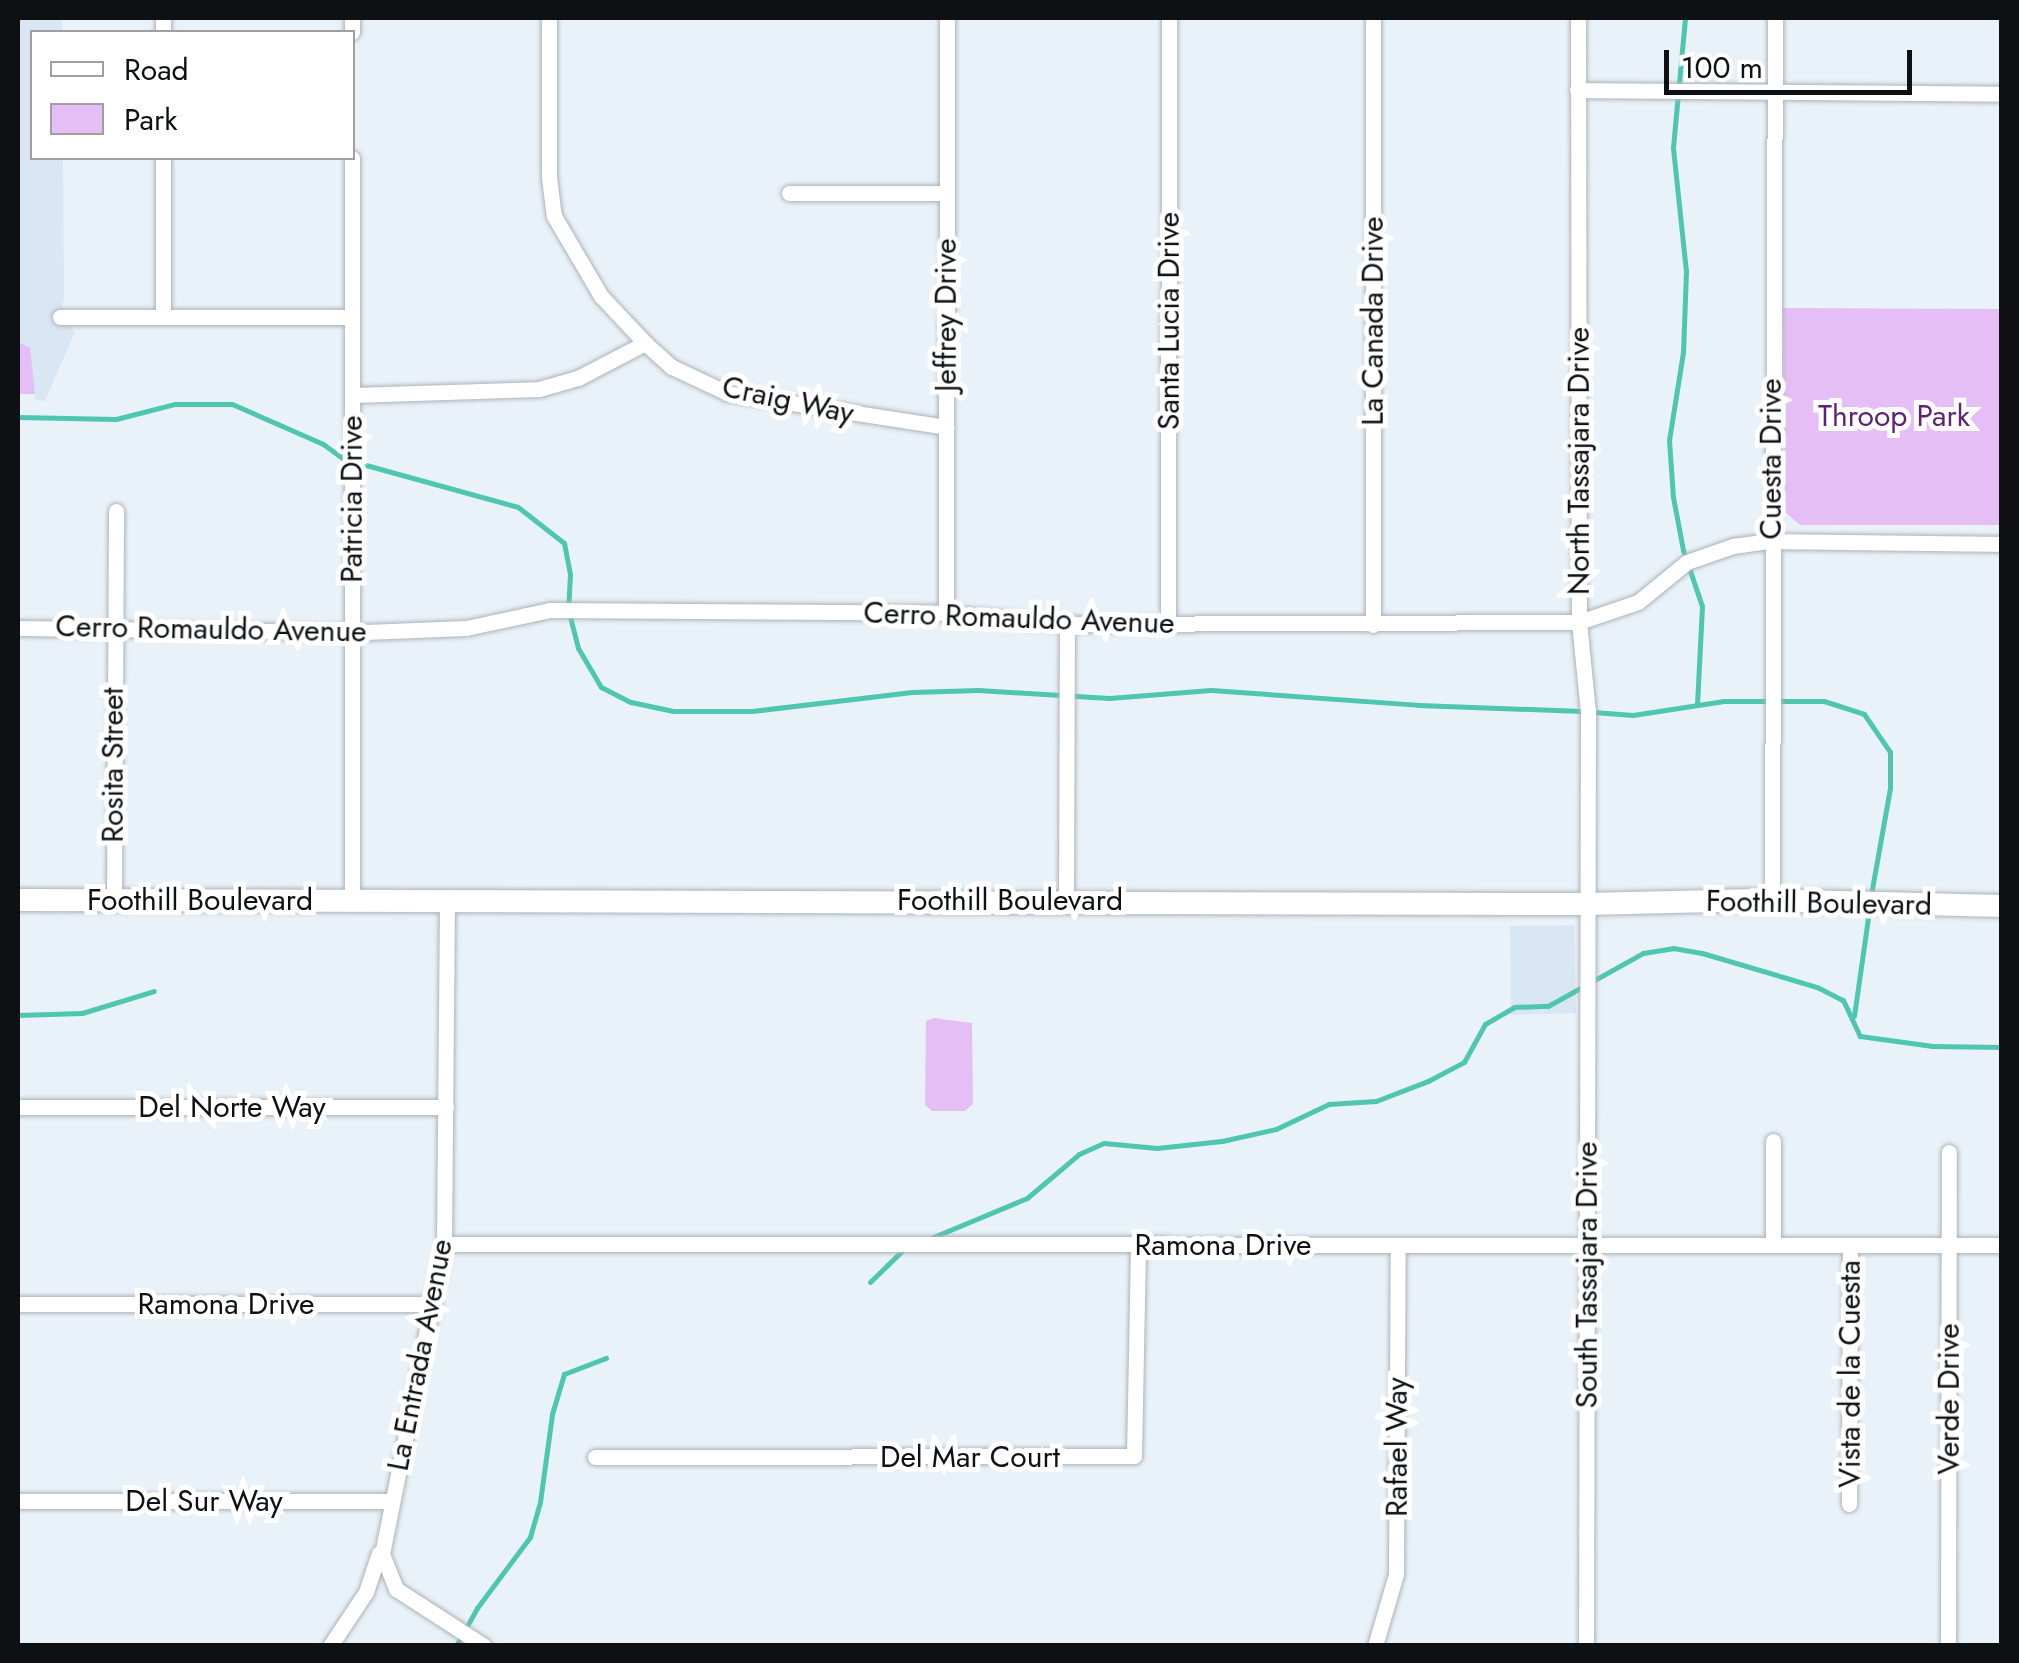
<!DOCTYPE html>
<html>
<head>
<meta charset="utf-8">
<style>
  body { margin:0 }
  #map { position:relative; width:2019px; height:1663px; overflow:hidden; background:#eaf2f9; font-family:Jost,sans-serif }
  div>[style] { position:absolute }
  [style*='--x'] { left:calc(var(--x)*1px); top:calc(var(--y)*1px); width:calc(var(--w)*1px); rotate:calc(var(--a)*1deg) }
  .built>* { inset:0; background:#d9e6f3 }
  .green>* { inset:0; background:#e5bef6 }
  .stream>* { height:5px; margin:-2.5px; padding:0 2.5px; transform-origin:2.5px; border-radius:2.5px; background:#4fc6b0 }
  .roads { filter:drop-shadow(0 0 2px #acb3ba) drop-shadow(0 0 2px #acb3ba) }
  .street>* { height:15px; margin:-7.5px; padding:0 7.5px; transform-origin:7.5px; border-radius:7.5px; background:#fff }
  .secondary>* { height:22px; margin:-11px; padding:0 11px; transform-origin:11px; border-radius:11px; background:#fff }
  span { translate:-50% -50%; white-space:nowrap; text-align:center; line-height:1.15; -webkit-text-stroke:10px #fff; paint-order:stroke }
  .street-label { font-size:30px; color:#0e1013 }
  .park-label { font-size:30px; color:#5f2375 }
  .frame { position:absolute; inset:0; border:20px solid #0e1013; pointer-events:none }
  .legend { position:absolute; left:30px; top:30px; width:325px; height:130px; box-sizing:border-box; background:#fff; border:2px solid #9f9fa1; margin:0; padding:12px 18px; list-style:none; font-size:30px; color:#0e1013 }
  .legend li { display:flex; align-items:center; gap:20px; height:50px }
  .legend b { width:50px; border:2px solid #9f9fa1 }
  .scale { position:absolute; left:1664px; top:50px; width:248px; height:45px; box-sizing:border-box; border:5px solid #0e1013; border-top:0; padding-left:12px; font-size:30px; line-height:35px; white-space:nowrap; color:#0e1013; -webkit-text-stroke:8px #fff; paint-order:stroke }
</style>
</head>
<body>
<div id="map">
  <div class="built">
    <div style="clip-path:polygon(18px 18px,62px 18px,62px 32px,32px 32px,32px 158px,63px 158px,64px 298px,60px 316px,75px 332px,45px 401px,36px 400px,34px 394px,18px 394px)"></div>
    <div style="clip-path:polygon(1574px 925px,1576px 1013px,1511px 1015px,1510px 926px)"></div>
  </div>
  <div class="green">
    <div style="clip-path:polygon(2001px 304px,2001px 525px,1800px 525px,1785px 512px,1783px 308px,1999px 309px)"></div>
    <div style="clip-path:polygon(18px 342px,30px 348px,35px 394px,18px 394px)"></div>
    <div style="clip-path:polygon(934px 1018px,972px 1023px,973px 1104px,965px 1111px,932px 1111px,925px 1105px,926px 1021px)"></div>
  </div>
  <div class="stream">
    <div style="--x:1685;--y:18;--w:131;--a:95.3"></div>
    <div style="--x:1673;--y:148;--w:124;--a:84"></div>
    <div style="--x:1686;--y:271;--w:81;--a:92.1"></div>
    <div style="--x:1683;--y:352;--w:89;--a:99"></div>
    <div style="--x:1669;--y:440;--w:57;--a:86"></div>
    <div style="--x:1673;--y:497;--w:54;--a:79.3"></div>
    <div style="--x:1683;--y:550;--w:59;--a:71.3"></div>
    <div style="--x:1702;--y:606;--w:98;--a:92.9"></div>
    <div style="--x:18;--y:417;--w:98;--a:1.2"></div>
    <div style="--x:116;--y:419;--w:61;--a:-14.3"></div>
    <div style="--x:175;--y:404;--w:57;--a:0"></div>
    <div style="--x:232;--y:404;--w:99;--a:23.7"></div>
    <div style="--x:323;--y:444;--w:26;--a:36"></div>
    <div style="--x:344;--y:459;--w:180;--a:15.4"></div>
    <div style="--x:518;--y:507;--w:58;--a:38"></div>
    <div style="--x:564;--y:543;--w:32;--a:79"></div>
    <div style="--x:570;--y:574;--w:35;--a:93"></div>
    <div style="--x:568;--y:609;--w:40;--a:75.6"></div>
    <div style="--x:578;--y:648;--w:45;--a:59.5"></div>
    <div style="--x:601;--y:687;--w:34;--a:27"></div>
    <div style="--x:631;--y:702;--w:43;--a:12.1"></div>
    <div style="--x:673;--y:711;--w:79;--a:0"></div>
    <div style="--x:752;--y:711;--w:161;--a:-6.8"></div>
    <div style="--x:912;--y:692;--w:66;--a:-1.7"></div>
    <div style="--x:978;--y:690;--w:131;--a:3.5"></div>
    <div style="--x:1109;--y:698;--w:102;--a:-4.5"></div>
    <div style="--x:1211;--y:690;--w:208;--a:4.1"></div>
    <div style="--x:1418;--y:705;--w:164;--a:2.1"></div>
    <div style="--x:1593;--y:712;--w:40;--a:4.3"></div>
    <div style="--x:1633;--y:715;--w:92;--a:-8.7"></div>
    <div style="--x:1724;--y:701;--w:100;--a:0"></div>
    <div style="--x:1824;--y:701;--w:42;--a:18"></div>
    <div style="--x:1864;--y:714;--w:46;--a:55.6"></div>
    <div style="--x:1890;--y:752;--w:36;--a:90"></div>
    <div style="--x:1890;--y:788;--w:109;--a:100.1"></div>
    <div style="--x:18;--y:1015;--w:64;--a:-1.8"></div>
    <div style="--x:82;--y:1013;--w:75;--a:-17"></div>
    <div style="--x:1854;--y:1016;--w:106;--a:-81.9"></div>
    <div style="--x:931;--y:1238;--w:104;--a:-22.6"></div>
    <div style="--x:1027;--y:1198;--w:68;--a:-40.2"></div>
    <div style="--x:1079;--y:1154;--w:27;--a:-24"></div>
    <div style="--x:1104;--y:1143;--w:53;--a:5.4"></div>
    <div style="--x:1157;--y:1148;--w:65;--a:-6.1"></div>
    <div style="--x:1222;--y:1141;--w:55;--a:-12.5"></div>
    <div style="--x:1276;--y:1129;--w:59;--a:-25.3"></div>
    <div style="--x:1329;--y:1104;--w:47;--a:-3.7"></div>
    <div style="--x:1376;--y:1101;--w:56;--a:-21"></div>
    <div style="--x:1428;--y:1081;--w:41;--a:-27.8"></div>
    <div style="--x:1464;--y:1062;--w:43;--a:-61.1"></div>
    <div style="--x:1485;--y:1024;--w:34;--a:-30"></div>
    <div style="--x:1514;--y:1007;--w:34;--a:-2"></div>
    <div style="--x:1548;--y:1006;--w:109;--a:-29.2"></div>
    <div style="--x:1643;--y:953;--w:30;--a:-9"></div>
    <div style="--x:1673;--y:948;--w:29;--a:10"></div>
    <div style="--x:1702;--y:953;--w:120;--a:16.5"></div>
    <div style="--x:1817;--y:987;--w:29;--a:27"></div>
    <div style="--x:1843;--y:1000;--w:40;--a:65"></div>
    <div style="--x:1860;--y:1036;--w:73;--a:7.9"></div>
    <div style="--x:1932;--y:1046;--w:70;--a:0.8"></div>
    <div style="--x:870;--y:1282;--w:50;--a:-44.2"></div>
    <div style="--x:456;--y:1646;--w:43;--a:-61.1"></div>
    <div style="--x:477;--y:1608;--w:89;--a:-53.3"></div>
    <div style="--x:530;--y:1537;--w:36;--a:-74"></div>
    <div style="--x:540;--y:1502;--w:89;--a:-82.2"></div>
    <div style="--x:552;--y:1414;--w:42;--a:-73.3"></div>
    <div style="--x:564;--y:1374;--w:45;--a:-20.9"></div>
  </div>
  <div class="roads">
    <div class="street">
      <div style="--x:163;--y:18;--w:14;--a:90"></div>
      <div style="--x:352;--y:18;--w:14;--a:90"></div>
      <div style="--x:549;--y:18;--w:159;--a:90"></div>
      <div style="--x:549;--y:177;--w:39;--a:83"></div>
      <div style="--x:554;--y:216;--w:93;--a:59.6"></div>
      <div style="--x:601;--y:296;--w:64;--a:46.9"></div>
      <div style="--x:645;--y:343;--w:36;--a:42"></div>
      <div style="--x:672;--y:367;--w:61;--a:25.3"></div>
      <div style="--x:727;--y:393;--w:222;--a:8.8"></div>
      <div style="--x:1578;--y:18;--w:604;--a:89.91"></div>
      <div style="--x:1579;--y:622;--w:90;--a:84.3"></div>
      <div style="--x:1588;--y:712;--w:934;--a:90.12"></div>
      <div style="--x:1577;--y:90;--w:425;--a:0.5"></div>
      <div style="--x:163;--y:158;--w:159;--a:90"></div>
      <div style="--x:789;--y:193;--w:157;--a:0"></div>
      <div style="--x:60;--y:317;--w:292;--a:0"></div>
      <div style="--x:352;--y:395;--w:187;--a:-1.8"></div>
      <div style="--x:539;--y:389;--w:41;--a:-15.8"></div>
      <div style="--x:578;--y:378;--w:76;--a:-27.6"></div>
      <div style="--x:946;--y:613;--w:595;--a:-89.9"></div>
      <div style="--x:1168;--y:624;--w:606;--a:-89.91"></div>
      <div style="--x:1373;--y:625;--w:607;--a:-90"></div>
      <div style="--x:18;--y:628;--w:347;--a:0.7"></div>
      <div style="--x:365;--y:632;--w:101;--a:-2.3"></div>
      <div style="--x:466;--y:628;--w:86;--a:-12.1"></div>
      <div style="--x:550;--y:610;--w:396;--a:0.4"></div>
      <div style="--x:946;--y:613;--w:121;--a:5.2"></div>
      <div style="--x:1067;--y:624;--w:512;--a:-0.22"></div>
      <div style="--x:1579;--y:622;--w:62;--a:-18.7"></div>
      <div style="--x:1638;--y:602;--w:63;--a:-39.2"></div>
      <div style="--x:1687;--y:562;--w:49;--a:-19.2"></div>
      <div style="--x:1733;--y:546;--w:37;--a:-8"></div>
      <div style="--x:1770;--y:541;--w:232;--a:0.7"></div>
      <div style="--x:114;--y:900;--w:389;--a:-89.7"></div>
      <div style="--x:352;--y:900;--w:742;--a:-90"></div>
      <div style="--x:447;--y:900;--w:344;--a:90.5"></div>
      <div style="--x:444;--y:1244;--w:316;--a:101.3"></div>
      <div style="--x:382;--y:1554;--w:38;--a:68"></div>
      <div style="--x:396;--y:1589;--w:105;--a:32.9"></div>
      <div style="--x:1066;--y:900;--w:276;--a:-89.8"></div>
      <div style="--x:1772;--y:900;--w:882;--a:-89.81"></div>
      <div style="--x:18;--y:1107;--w:428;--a:0"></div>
      <div style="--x:444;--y:1244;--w:1558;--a:0.04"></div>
      <div style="--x:1773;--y:1245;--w:104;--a:-90"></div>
      <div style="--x:18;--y:1304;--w:416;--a:0"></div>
      <div style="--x:595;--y:1457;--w:539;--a:-0.11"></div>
      <div style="--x:1134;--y:1456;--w:211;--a:-88.9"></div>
      <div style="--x:18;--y:1501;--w:373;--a:0"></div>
      <div style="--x:1849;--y:1504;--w:259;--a:-89.8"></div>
      <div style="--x:330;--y:1646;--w:65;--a:-56.3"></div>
      <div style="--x:366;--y:1592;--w:41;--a:-71.6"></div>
      <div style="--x:1375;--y:1646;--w:75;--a:-73.7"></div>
      <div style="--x:1396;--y:1574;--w:329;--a:-89.7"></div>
      <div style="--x:1948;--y:1646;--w:494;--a:-89.9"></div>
    </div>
    <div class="secondary">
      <div style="--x:18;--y:900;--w:1568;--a:0.15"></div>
      <div style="--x:1586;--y:904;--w:172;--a:-1.3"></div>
      <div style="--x:1758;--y:900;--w:244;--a:1.4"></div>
    </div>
  </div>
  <div class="street-label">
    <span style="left:946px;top:315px;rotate:-90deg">Jeffrey Drive</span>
    <span style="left:1169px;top:321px;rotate:-90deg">Santa Lucia Drive</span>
    <span style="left:1373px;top:321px;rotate:-90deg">La Canada Drive</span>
    <span style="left:788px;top:400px;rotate:12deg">Craig Way</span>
    <span style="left:1771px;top:459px;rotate:-90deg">Cuesta Drive</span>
    <span style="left:1579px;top:461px;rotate:-90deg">North Tassajara Drive</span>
    <span style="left:352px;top:499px;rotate:-90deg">Patricia Drive</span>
    <span style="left:1019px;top:618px;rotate:2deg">Cerro Romauldo Avenue</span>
    <span style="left:211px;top:629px;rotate:1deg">Cerro Romauldo Avenue</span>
    <span style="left:113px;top:765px;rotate:-90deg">Rosita Street</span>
    <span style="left:200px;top:900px">Foothill Boulevard</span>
    <span style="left:1010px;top:900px">Foothill Boulevard</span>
    <span style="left:1819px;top:903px;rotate:1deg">Foothill Boulevard</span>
    <span style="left:232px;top:1107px">Del Norte Way</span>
    <span style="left:1223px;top:1245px">Ramona Drive</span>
    <span style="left:1587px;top:1275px;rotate:-90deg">South Tassajara Drive</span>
    <span style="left:226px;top:1304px">Ramona Drive</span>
    <span style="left:420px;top:1355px;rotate:-79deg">La Entrada Avenue</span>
    <span style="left:1850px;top:1374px;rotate:-90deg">Vista de la Cuesta</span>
    <span style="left:1949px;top:1399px;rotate:-90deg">Verde Drive</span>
    <span style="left:1397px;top:1447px;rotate:-90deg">Rafael Way</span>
    <span style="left:970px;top:1457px">Del Mar Court</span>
    <span style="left:204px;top:1501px">Del Sur Way</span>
  </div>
  <div class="park-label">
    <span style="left:1894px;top:416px">Throop Park</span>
  </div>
  <div class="frame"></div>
  <ul class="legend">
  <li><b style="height:12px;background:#fff"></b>Road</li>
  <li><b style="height:28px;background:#e5bef6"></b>Park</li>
  </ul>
  <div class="scale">100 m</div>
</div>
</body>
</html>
